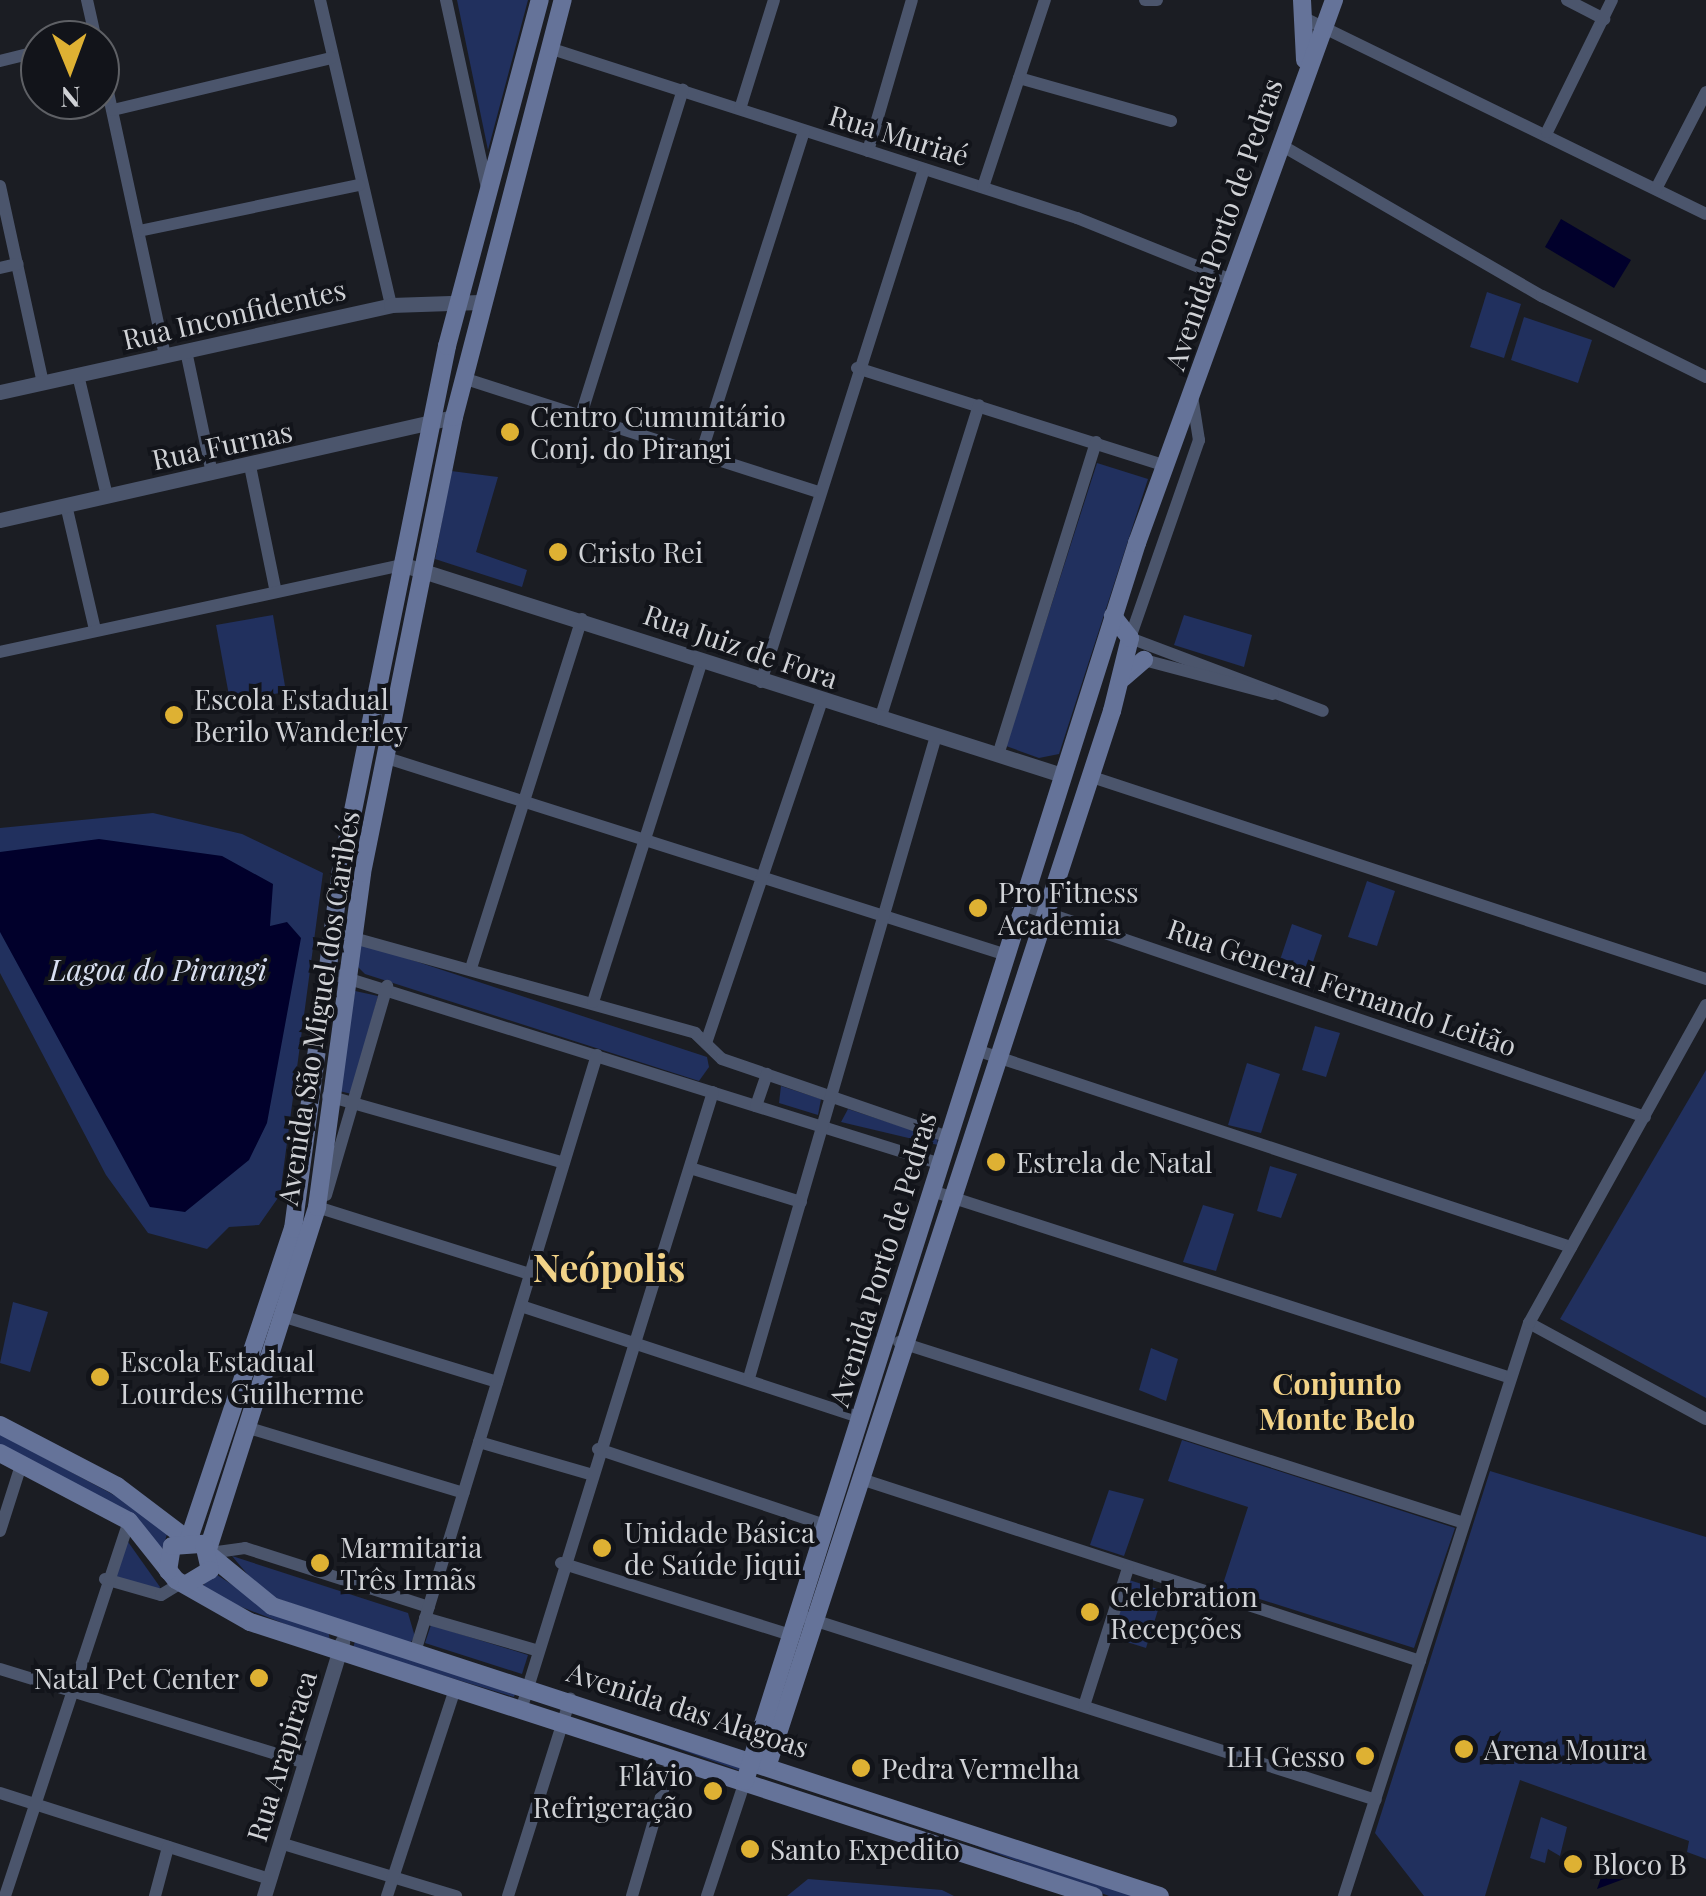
<!DOCTYPE html>
<html>
<head>
<meta charset="utf-8">
<style>
  body { margin:0 }
  #map { position:relative; width:1706px; height:1896px; overflow:hidden; background:#1b1d23; font-family:"Playfair Display",serif }
  div>[style] { position:absolute }
  [style*='--x'] { left:calc(var(--x)*1px); top:calc(var(--y)*1px); width:calc(var(--w)*1px); rotate:calc(var(--a)*1deg) }
  .green>* { inset:0; background:#21305e }
  .water>* { inset:0; background:#01002b }
  .minor>* { height:12px; margin:-6px; padding:0 6px; transform-origin:6px; border-radius:6px; background:#4b556c }
  .tertiary>* { height:15px; margin:-7.5px; padding:0 7.5px; transform-origin:7.5px; border-radius:7.5px; background:#4b556c }
  .secondary>* { height:18px; margin:-9px; padding:0 9px; transform-origin:9px; border-radius:9px; background:#657399 }
  .dots>* { width:28px; height:28px; translate:-50% -50%; box-sizing:border-box; border:5px solid #12141a; border-radius:50% }
  span { translate:-50% -50%; white-space:nowrap; text-align:center; line-height:1.15; -webkit-text-stroke:8px #12141a; paint-order:stroke }
  .street-label { font-size:28px; color:#d0d2d6 }
  .poi-label { font-size:28px; color:#d0d2d6 }
  .left { translate:0 -50%; text-align:left }
  .right { translate:-100% -50%; text-align:right }
  .water-label { font-size:30px; color:#d9e0f1; font-style:italic }
  .neighbourhood-label { font-size:30px; color:#f2d388; font-weight:700 }
  .district-label { font-size:38px; color:#f2d388; font-weight:700 }
  .north { position:absolute; left:20px; top:20px; width:100px; height:100px; box-sizing:border-box; background:#12141a; border:2px solid #5e6065; border-radius:50%; rotate:179deg; font-size:28px; font-weight:700; line-height:40px; text-align:center; color:#d0d2d6 }
  .north::after { content:''; display:block; margin:auto; width:35px; height:45px; background:#deb133; clip-path:polygon(50% 0,100% 100%,50% 72%,0 100%) }
</style>
</head>
<body>
<div id="map">
  <div class="green">
    <div style="clip-path:polygon(457px 0,528px 0,488px 150px)"></div>
    <div style="clip-path:polygon(1487px 292px,1521px 304px,1504px 358px,1470px 347px)"></div>
    <div style="clip-path:polygon(1524px 317px,1592px 340px,1578px 383px,1511px 360px)"></div>
    <div style="clip-path:polygon(1097px 463px,1148px 479px,1059px 754px,1039px 758px,1006px 746px)"></div>
    <div style="clip-path:polygon(451px 471px,498px 477px,476px 552px,527px 570px,522px 587px,435px 559px)"></div>
    <div style="clip-path:polygon(273px 615px,286px 692px,230px 701px,216px 625px)"></div>
    <div style="clip-path:polygon(1184px 615px,1252px 635px,1244px 667px,1174px 645px)"></div>
    <div style="clip-path:polygon(153px 813px,242px 834px,323px 873px,280px 1195px,259px 1225px,229px 1227px,207px 1249px,148px 1233px,106px 1175px,0 973px,0 828px)"></div>
    <div style="clip-path:polygon(1367px 881px,1395px 891px,1377px 946px,1348px 937px)"></div>
    <div style="clip-path:polygon(1292px 924px,1322px 935px,1305px 986px,1274px 978px)"></div>
    <div style="clip-path:polygon(360px 943px,707px 1057px,709px 1067px,699px 1081px,365px 974px,355px 964px)"></div>
    <div style="clip-path:polygon(355px 991px,378px 996px,352px 1094px,339px 1091px)"></div>
    <div style="clip-path:polygon(1315px 1026px,1340px 1033px,1326px 1077px,1302px 1070px)"></div>
    <div style="clip-path:polygon(1247px 1063px,1280px 1074px,1261px 1133px,1228px 1125px)"></div>
    <div style="clip-path:polygon(1706px 1070px,1706px 1398px,1560px 1319px)"></div>
    <div style="clip-path:polygon(781px 1086px,821px 1099px,818px 1115px,779px 1103px)"></div>
    <div style="clip-path:polygon(848px 1109px,937px 1138px,938px 1145px,841px 1122px)"></div>
    <div style="clip-path:polygon(1270px 1166px,1297px 1174px,1281px 1218px,1257px 1211px)"></div>
    <div style="clip-path:polygon(1203px 1205px,1234px 1214px,1216px 1271px,1183px 1262px)"></div>
    <div style="clip-path:polygon(13px 1302px,48px 1312px,30px 1372px,0 1363px)"></div>
    <div style="clip-path:polygon(1151px 1348px,1178px 1359px,1166px 1401px,1139px 1390px)"></div>
    <div style="clip-path:polygon(0 1434px,170px 1525px,161px 1553px,139px 1527px,0 1452px)"></div>
    <div style="clip-path:polygon(1182px 1440px,1455px 1528px,1414px 1648px,1222px 1587px,1248px 1507px,1168px 1481px)"></div>
    <div style="clip-path:polygon(1490px 1471px,1706px 1537px,1706px 1859px,1687px 1852px,1689px 1841px,1520px 1780px,1485px 1896px,1424px 1896px,1375px 1833px)"></div>
    <div style="clip-path:polygon(1109px 1490px,1144px 1499px,1124px 1556px,1090px 1545px)"></div>
    <div style="clip-path:polygon(126px 1539px,160px 1587px,158px 1592px,114px 1577px)"></div>
    <div style="clip-path:polygon(232px 1556px,408px 1613px,415px 1637px,409px 1644px,264px 1594px)"></div>
    <div style="clip-path:polygon(214px 1573px,267px 1607px,328px 1628px,330px 1642px,199px 1590px)"></div>
    <div style="clip-path:polygon(1129px 1580px,1164px 1591px,1146px 1648px,1111px 1637px)"></div>
    <div style="clip-path:polygon(431px 1625px,528px 1655px,522px 1674px,425px 1643px)"></div>
    <div style="clip-path:polygon(356px 1638px,517px 1687px,514px 1697px,353px 1648px)"></div>
    <div style="clip-path:polygon(574px 1712px,745px 1761px,741px 1771px)"></div>
    <div style="clip-path:polygon(1541px 1817px,1567px 1827px,1560px 1856px,1548px 1849px,1545px 1863px,1530px 1858px)"></div>
    <div style="clip-path:polygon(909px 1820px,1142px 1896px,1109px 1896px)"></div>
    <div style="clip-path:polygon(808px 1879px,942px 1890px,954px 1896px,787px 1896px)"></div>
  </div>
  <div class="water">
    <div style="clip-path:polygon(1561px 219px,1631px 260px,1614px 288px,1545px 247px)"></div>
    <div style="clip-path:polygon(99px 839px,222px 856px,273px 884px,270px 926px,287px 922px,301px 938px,267px 1123px,249px 1160px,185px 1212px,150px 1207px,0 932px,0 852px)"></div>
    <div style="clip-path:polygon(1638px 1866px,1640px 1873px,1597px 1889px,1603px 1872px,1616px 1877px)"></div>
  </div>
  <div class="minor">
    <div style="--x:87;--y:0;--w:41;--a:77.3"></div>
    <div style="--x:320;--y:0;--w:313;--a:76.9"></div>
    <div style="--x:446;--y:0;--w:192;--a:77.7"></div>
    <div style="--x:1145;--y:0;--w:12;--a:0"></div>
    <div style="--x:1567;--y:0;--w:42;--a:27.2"></div>
    <div style="--x:1302;--y:17;--w:449;--a:26"></div>
    <div style="--x:549;--y:48;--w:555;--a:17.85"></div>
    <div style="--x:1077;--y:218;--w:166;--a:21.9"></div>
    <div style="--x:100;--y:55;--w:308;--a:77.8"></div>
    <div style="--x:0;--y:61;--w:41;--a:-14"></div>
    <div style="--x:1019;--y:78;--w:158;--a:15.8"></div>
    <div style="--x:740;--y:109;--w:114;--a:-72.7"></div>
    <div style="--x:113;--y:110;--w:225;--a:-13.4"></div>
    <div style="--x:1547;--y:132;--w:147;--a:-63.8"></div>
    <div style="--x:1281;--y:145;--w:302;--a:30.1"></div>
    <div style="--x:1542;--y:296;--w:183;--a:26.3"></div>
    <div style="--x:868;--y:151;--w:157;--a:-73.8"></div>
    <div style="--x:0;--y:186;--w:202;--a:77.7"></div>
    <div style="--x:983;--y:187;--w:197;--a:-71.7"></div>
    <div style="--x:1656;--y:189;--w:109;--a:-62.7"></div>
    <div style="--x:139;--y:231;--w:225;--a:-11.8"></div>
    <div style="--x:0;--y:268;--w:18;--a:-13"></div>
    <div style="--x:186;--y:351;--w:125;--a:78"></div>
    <div style="--x:857;--y:368;--w:321;--a:17.6"></div>
    <div style="--x:78;--y:375;--w:124;--a:76.5"></div>
    <div style="--x:463;--y:378;--w:374;--a:17.8"></div>
    <div style="--x:1192;--y:396;--w:45;--a:81"></div>
    <div style="--x:1199;--y:440;--w:210;--a:109.2"></div>
    <div style="--x:1130;--y:638;--w:206;--a:20.7"></div>
    <div style="--x:581;--y:415;--w:341;--a:-72.6"></div>
    <div style="--x:701;--y:454;--w:338;--a:-72.3"></div>
    <div style="--x:250;--y:466;--w:125;--a:78.4"></div>
    <div style="--x:66;--y:505;--w:128;--a:76.9"></div>
    <div style="--x:0;--y:652;--w:413;--a:-12.2"></div>
    <div style="--x:1144;--y:660;--w:133;--a:14.8"></div>
    <div style="--x:761;--y:682;--w:538;--a:-72.37"></div>
    <div style="--x:880;--y:719;--w:329;--a:-72.5"></div>
    <div style="--x:998;--y:755;--w:328;--a:-72.6"></div>
    <div style="--x:387;--y:758;--w:651;--a:17.63"></div>
    <div style="--x:1089;--y:776;--w:650;--a:18.21"></div>
    <div style="--x:1023;--y:905;--w:657;--a:18.82"></div>
    <div style="--x:332;--y:932;--w:377;--a:15.5"></div>
    <div style="--x:695;--y:1033;--w:37;--a:44"></div>
    <div style="--x:722;--y:1059;--w:239;--a:19"></div>
    <div style="--x:472;--y:965;--w:363;--a:-72.4"></div>
    <div style="--x:327;--y:972;--w:643;--a:17.36"></div>
    <div style="--x:593;--y:1002;--w:358;--a:-72.3"></div>
    <div style="--x:706;--y:1043;--w:361;--a:-71.3"></div>
    <div style="--x:976;--y:1050;--w:627;--a:18.32"></div>
    <div style="--x:328;--y:1096;--w:245;--a:15.8"></div>
    <div style="--x:756;--y:1106;--w:34;--a:-71"></div>
    <div style="--x:690;--y:1168;--w:116;--a:17"></div>
    <div style="--x:932;--y:1191;--w:608;--a:17.9"></div>
    <div style="--x:326;--y:1195;--w:218;--a:-73.7"></div>
    <div style="--x:317;--y:1207;--w:223;--a:17.5"></div>
    <div style="--x:521;--y:1306;--w:359;--a:18.2"></div>
    <div style="--x:285;--y:1317;--w:222;--a:17"></div>
    <div style="--x:1529;--y:1323;--w:201;--a:28.5"></div>
    <div style="--x:899;--y:1342;--w:593;--a:17.76"></div>
    <div style="--x:749;--y:1378;--w:669;--a:-73.76"></div>
    <div style="--x:252;--y:1429;--w:221;--a:16.8"></div>
    <div style="--x:479;--y:1442;--w:116;--a:16.1"></div>
    <div style="--x:598;--y:1449;--w:243;--a:18.5"></div>
    <div style="--x:861;--y:1479;--w:588;--a:18.03"></div>
    <div style="--x:0;--y:1531;--w:69;--a:-72.3"></div>
    <div style="--x:210;--y:1553;--w:35;--a:-8"></div>
    <div style="--x:245;--y:1548;--w:193;--a:17.8"></div>
    <div style="--x:561;--y:1563;--w:244;--a:17.4"></div>
    <div style="--x:105;--y:1579;--w:58;--a:15.9"></div>
    <div style="--x:161;--y:1595;--w:23;--a:-31"></div>
    <div style="--x:425;--y:1618;--w:116;--a:16.1"></div>
    <div style="--x:807;--y:1618;--w:597;--a:17.74"></div>
    <div style="--x:415;--y:1652;--w:624;--a:-73.05"></div>
    <div style="--x:0;--y:1669;--w:319;--a:17.1"></div>
    <div style="--x:1084;--y:1706;--w:145;--a:-72.3"></div>
    <div style="--x:521;--y:1710;--w:647;--a:-72.74"></div>
    <div style="--x:0;--y:1793;--w:282;--a:17.7"></div>
    <div style="--x:280;--y:1843;--w:184;--a:16.8"></div>
    <div style="--x:5;--y:1896;--w:395;--a:-71.7"></div>
    <div style="--x:155;--y:1896;--w:51;--a:-75.1"></div>
    <div style="--x:387;--y:1896;--w:218;--a:-71.8"></div>
    <div style="--x:508;--y:1896;--w:207;--a:-72.5"></div>
    <div style="--x:632;--y:1896;--w:143;--a:-73.7"></div>
    <div style="--x:707;--y:1896;--w:121;--a:-71.7"></div>
    <div style="--x:1344;--y:1896;--w:602;--a:-72.11"></div>
    <div style="--x:1529;--y:1323;--w:364;--a:-60.9"></div>
  </div>
  <div class="tertiary">
    <div style="--x:0;--y:392;--w:401;--a:-12.5"></div>
    <div style="--x:391;--y:305;--w:89;--a:-1.9"></div>
    <div style="--x:0;--y:520;--w:466;--a:-12.8"></div>
    <div style="--x:404;--y:565;--w:691;--a:17.7"></div>
    <div style="--x:264;--y:1896;--w:266;--a:-72.9"></div>
  </div>
  <div class="secondary">
    <div style="--x:1302;--y:0;--w:60;--a:87.1"></div>
    <div style="--x:1123;--y:678;--w:28;--a:-41"></div>
    <div style="--x:0;--y:1425;--w:132;--a:27.5"></div>
    <div style="--x:117;--y:1486;--w:88;--a:37.1"></div>
    <div style="--x:0;--y:1453;--w:146;--a:27.8"></div>
    <div style="--x:129;--y:1521;--w:75;--a:51.5"></div>
    <div style="--x:176;--y:1580;--w:85;--a:29.6"></div>
    <div style="--x:250;--y:1622;--w:887;--a:17.99"></div>
    <div style="--x:189;--y:1539;--w:327;--a:-71.5"></div>
    <div style="--x:293;--y:1229;--w:362;--a:-82.4"></div>
    <div style="--x:341;--y:870;--w:535;--a:-78.56"></div>
    <div style="--x:447;--y:346;--w:358;--a:-75"></div>
    <div style="--x:208;--y:1549;--w:359;--a:-72.3"></div>
    <div style="--x:317;--y:1207;--w:337;--a:-82.3"></div>
    <div style="--x:362;--y:873;--w:465;--a:-78.6"></div>
    <div style="--x:454;--y:417;--w:431;--a:-75.4"></div>
    <div style="--x:211;--y:1556;--w:79;--a:39.3"></div>
    <div style="--x:272;--y:1606;--w:934;--a:18.09"></div>
    <div style="--x:168;--y:1571;--w:25;--a:-81"></div>
    <div style="--x:172;--y:1546;--w:32;--a:-4"></div>
    <div style="--x:204;--y:1544;--w:27;--a:77"></div>
    <div style="--x:210;--y:1570;--w:27;--a:149"></div>
    <div style="--x:768;--y:1764;--w:1108;--a:-71.91"></div>
    <div style="--x:1112;--y:711;--w:75;--a:-76.1"></div>
    <div style="--x:1130;--y:638;--w:28;--a:-128"></div>
    <div style="--x:745;--y:1781;--w:1299;--a:-72.43"></div>
    <div style="--x:1137;--y:543;--w:578;--a:-70.06"></div>
  </div>
  <div class="dots">
    <div style="left:510px;top:432px;background:#deb133"></div>
    <div style="left:558px;top:552px;background:#deb133"></div>
    <div style="left:174px;top:715px;background:#deb133"></div>
    <div style="left:978px;top:908px;background:#deb133"></div>
    <div style="left:996px;top:1162px;background:#deb133"></div>
    <div style="left:100px;top:1377px;background:#deb133"></div>
    <div style="left:602px;top:1548px;background:#deb133"></div>
    <div style="left:320px;top:1563px;background:#deb133"></div>
    <div style="left:1090px;top:1612px;background:#deb133"></div>
    <div style="left:259px;top:1678px;background:#deb133"></div>
    <div style="left:1464px;top:1749px;background:#deb133"></div>
    <div style="left:1365px;top:1756px;background:#deb133"></div>
    <div style="left:861px;top:1768px;background:#deb133"></div>
    <div style="left:713px;top:1791px;background:#deb133"></div>
    <div style="left:750px;top:1849px;background:#deb133"></div>
    <div style="left:1573px;top:1864px;background:#deb133"></div>
  </div>
  <div class="street-label">
    <span style="left:899px;top:135px;rotate:17deg">Rua Muriaé</span>
    <span style="left:1223px;top:224px;rotate:-71deg">Avenida Porto de Pedras</span>
    <span style="left:234px;top:314px;rotate:-13deg">Rua Inconfidentes</span>
    <span style="left:222px;top:445px;rotate:-12deg">Rua Furnas</span>
    <span style="left:741px;top:646px;rotate:19deg">Rua Juiz de Fora</span>
    <span style="left:1342px;top:987px;rotate:19deg">Rua General Fernando Leitão</span>
    <span style="left:318px;top:1008px;rotate:-81deg">Avenida São Miguel dos Caribés</span>
    <span style="left:882px;top:1259px;rotate:-73deg">Avenida Porto de Pedras</span>
    <span style="left:688px;top:1709px;rotate:18deg">Avenida das Alagoas</span>
    <span style="left:281px;top:1756px;rotate:-73deg">Rua Arapiraca</span>
  </div>
  <div class="poi-label">
    <span class="left" style="left:530px;top:432px">Centro Cumunitário<br>Conj. do Pirangi</span>
    <span class="left" style="left:578px;top:552px">Cristo Rei</span>
    <span class="left" style="left:194px;top:715px">Escola Estadual<br>Berilo Wanderley</span>
    <span class="left" style="left:998px;top:908px">Pro Fitness<br>Academia</span>
    <span class="left" style="left:1016px;top:1162px">Estrela de Natal</span>
    <span class="left" style="left:120px;top:1377px">Escola Estadual<br>Lourdes Guilherme</span>
    <span class="left" style="left:624px;top:1548px">Unidade Básica<br>de Saúde Jiqui</span>
    <span class="left" style="left:340px;top:1563px">Marmitaria<br>Três Irmãs</span>
    <span class="left" style="left:1110px;top:1612px">Celebration<br>Recepções</span>
    <span class="right" style="left:239px;top:1678px">Natal Pet Center</span>
    <span class="left" style="left:1484px;top:1749px">Arena Moura</span>
    <span class="right" style="left:1345px;top:1756px">LH Gesso</span>
    <span class="left" style="left:881px;top:1768px">Pedra Vermelha</span>
    <span class="right" style="left:693px;top:1791px">Flávio<br>Refrigeração</span>
    <span class="left" style="left:770px;top:1849px">Santo Expedito</span>
    <span class="left" style="left:1593px;top:1864px">Bloco B</span>
  </div>
  <div class="water-label">
    <span style="left:158px;top:969px">Lagoa do Pirangi</span>
  </div>
  <div class="neighbourhood-label">
    <span style="left:1337px;top:1400px">Conjunto<br>Monte Belo</span>
  </div>
  <div class="district-label">
    <span style="left:609px;top:1267px">Neópolis</span>
  </div>
  <div class="north">N</div>
</div>
</body>
</html>
